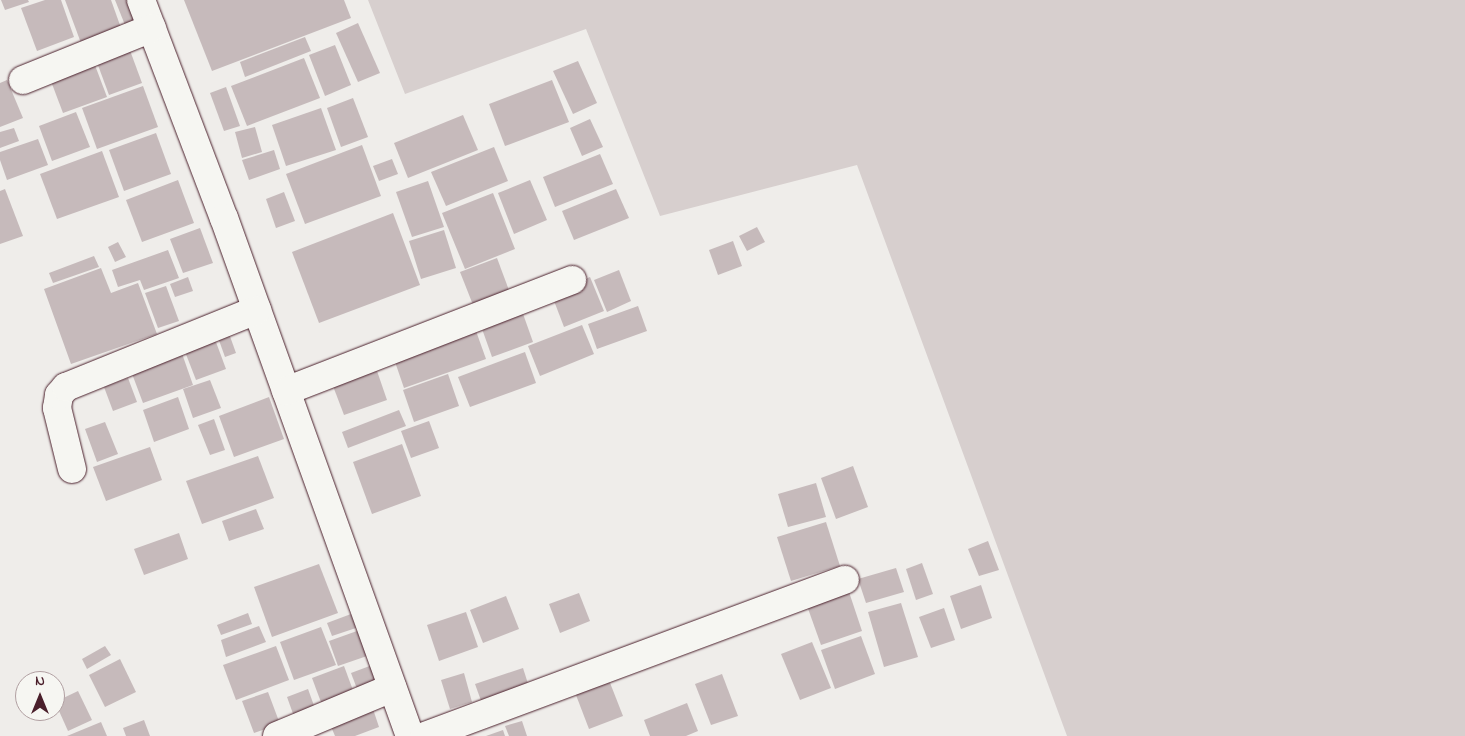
<!DOCTYPE html>
<html>
<head>
<meta charset="utf-8">
<style>
  body { margin:0 }
  #map { position:relative; width:1465px; height:736px; overflow:hidden; background:#efedea; font-family:"Indie Flower",sans-serif }
  div>[style] { position:absolute }
  [style*='--x'] { left:calc(var(--x)*1px); top:calc(var(--y)*1px); width:calc(var(--w)*1px); rotate:calc(var(--a)*1deg) }
  .green>* { inset:0; background:#d7cfce }
  .building>* { inset:0; background:#c6babb }
  .roads { filter:drop-shadow(0 0 1px #4a1f2b) drop-shadow(0 0 1px #4a1f2b) }
  .minor>* { height:28px; margin:-14px; padding:0 14px; transform-origin:14px; border-radius:14px; background:#f6f6f2 }
  span { translate:-50% -50%; white-space:nowrap; text-align:center; line-height:1.15; -webkit-text-stroke:4.5px #f6f6f2; paint-order:stroke }
  .north { position:absolute; left:15px; top:671px; width:50px; height:50px; box-sizing:border-box; background:#f6f6f2; border:1px solid #b1a0a2; border-radius:50%; rotate:0deg; font-size:14px; font-weight:700; line-height:20px; text-align:center; color:#4a1f2b }
  .north::after { content:''; display:block; margin:auto; width:18px; height:22px; background:#4a1f2b; clip-path:polygon(50% 0,100% 100%,50% 72%,0 100%) }
</style>
</head>
<body>
<div id="map">
  <div class="green">
    <div style="clip-path:polygon(368px 0,1465px 0,1465px 736px,1067px 736px,857px 165px,660px 216px,586px 29px,405px 94px)"></div>
  </div>
  <div class="building">
    <div style="clip-path:polygon(1px 0,28px 0,29px 2px,5px 10px)"></div>
    <div style="clip-path:polygon(45px 0,61px 0,74px 37px,37px 51px,21px 8px)"></div>
    <div style="clip-path:polygon(65px 0,111px 0,121px 28px,81px 43px)"></div>
    <div style="clip-path:polygon(115px 0,134px 0,141px 18px,125px 25px)"></div>
    <div style="clip-path:polygon(184px 0,344px 0,351px 18px,212px 71px)"></div>
    <div style="clip-path:polygon(358px 23px,380px 73px,358px 82px,336px 33px)"></div>
    <div style="clip-path:polygon(305px 37px,311px 51px,245px 77px,240px 62px)"></div>
    <div style="clip-path:polygon(128px 45px,142px 83px,109px 95px,95px 57px)"></div>
    <div style="clip-path:polygon(335px 45px,351px 85px,325px 96px,309px 55px)"></div>
    <div style="clip-path:polygon(304px 58px,320px 98px,247px 126px,231px 86px)"></div>
    <div style="clip-path:polygon(93px 60px,107px 97px,63px 113px,49px 76px)"></div>
    <div style="clip-path:polygon(578px 61px,597px 103px,573px 114px,553px 71px)"></div>
    <div style="clip-path:polygon(7px 80px,23px 118px,0 127px,0 83px)"></div>
    <div style="clip-path:polygon(552px 80px,569px 122px,505px 146px,489px 104px)"></div>
    <div style="clip-path:polygon(143px 86px,158px 127px,97px 149px,82px 108px)"></div>
    <div style="clip-path:polygon(226px 87px,240px 126px,224px 131px,210px 93px)"></div>
    <div style="clip-path:polygon(353px 98px,368px 137px,341px 147px,327px 108px)"></div>
    <div style="clip-path:polygon(321px 108px,336px 150px,286px 166px,272px 125px)"></div>
    <div style="clip-path:polygon(76px 112px,90px 147px,52px 161px,39px 126px)"></div>
    <div style="clip-path:polygon(463px 115px,478px 150px,408px 178px,394px 143px)"></div>
    <div style="clip-path:polygon(590px 119px,603px 147px,582px 156px,570px 128px)"></div>
    <div style="clip-path:polygon(255px 127px,262px 152px,242px 158px,235px 132px)"></div>
    <div style="clip-path:polygon(14px 128px,19px 141px,0 148px,0 132px)"></div>
    <div style="clip-path:polygon(156px 133px,171px 174px,124px 191px,109px 150px)"></div>
    <div style="clip-path:polygon(38px 139px,48px 165px,7px 180px,0 160px,0 152px)"></div>
    <div style="clip-path:polygon(362px 145px,381px 196px,305px 224px,286px 174px)"></div>
    <div style="clip-path:polygon(494px 147px,508px 181px,446px 206px,431px 172px)"></div>
    <div style="clip-path:polygon(274px 150px,280px 169px,249px 180px,242px 160px)"></div>
    <div style="clip-path:polygon(102px 151px,119px 197px,57px 219px,40px 174px)"></div>
    <div style="clip-path:polygon(600px 154px,613px 184px,555px 207px,543px 177px)"></div>
    <div style="clip-path:polygon(392px 159px,398px 174px,379px 181px,373px 166px)"></div>
    <div style="clip-path:polygon(178px 180px,194px 223px,142px 242px,126px 200px)"></div>
    <div style="clip-path:polygon(530px 180px,547px 220px,514px 234px,498px 193px)"></div>
    <div style="clip-path:polygon(428px 181px,444px 227px,412px 237px,396px 192px)"></div>
    <div style="clip-path:polygon(5px 189px,23px 236px,0 244px,0 191px)"></div>
    <div style="clip-path:polygon(616px 189px,629px 218px,574px 240px,562px 211px)"></div>
    <div style="clip-path:polygon(284px 192px,295px 221px,276px 228px,266px 199px)"></div>
    <div style="clip-path:polygon(493px 193px,515px 249px,465px 269px,442px 213px)"></div>
    <div style="clip-path:polygon(393px 213px,420px 285px,319px 323px,292px 252px)"></div>
    <div style="clip-path:polygon(757px 227px,765px 242px,747px 251px,739px 236px)"></div>
    <div style="clip-path:polygon(200px 228px,213px 263px,183px 273px,170px 239px)"></div>
    <div style="clip-path:polygon(444px 230px,456px 268px,421px 279px,409px 241px)"></div>
    <div style="clip-path:polygon(733px 241px,742px 266px,718px 275px,709px 250px)"></div>
    <div style="clip-path:polygon(118px 242px,126px 257px,115px 262px,108px 247px)"></div>
    <div style="clip-path:polygon(168px 250px,179px 278px,144px 290px,140px 280px,118px 287px,112px 270px)"></div>
    <div style="clip-path:polygon(94px 256px,99px 267px,53px 283px,49px 273px)"></div>
    <div style="clip-path:polygon(497px 258px,513px 301px,477px 315px,460px 272px)"></div>
    <div style="clip-path:polygon(101px 268px,111px 293px,138px 283px,157px 334px,71px 364px,44px 289px)"></div>
    <div style="clip-path:polygon(619px 270px,631px 301px,607px 312px,594px 280px)"></div>
    <div style="clip-path:polygon(188px 277px,193px 291px,175px 297px,170px 284px)"></div>
    <div style="clip-path:polygon(590px 277px,604px 311px,564px 327px,551px 293px)"></div>
    <div style="clip-path:polygon(166px 286px,179px 321px,158px 328px,145px 293px)"></div>
    <div style="clip-path:polygon(638px 306px,647px 331px,597px 349px,588px 324px)"></div>
    <div style="clip-path:polygon(522px 311px,533px 342px,492px 357px,481px 326px)"></div>
    <div style="clip-path:polygon(582px 325px,594px 354px,540px 376px,528px 346px)"></div>
    <div style="clip-path:polygon(227px 328px,236px 353px,225px 357px,216px 332px)"></div>
    <div style="clip-path:polygon(476px 331px,486px 359px,404px 388px,394px 359px)"></div>
    <div style="clip-path:polygon(213px 334px,226px 369px,196px 380px,182px 344px)"></div>
    <div style="clip-path:polygon(179px 345px,193px 385px,143px 403px,128px 363px)"></div>
    <div style="clip-path:polygon(525px 352px,536px 383px,470px 407px,458px 377px)"></div>
    <div style="clip-path:polygon(377px 371px,387px 400px,344px 415px,333px 386px)"></div>
    <div style="clip-path:polygon(448px 374px,459px 406px,414px 422px,403px 390px)"></div>
    <div style="clip-path:polygon(128px 378px,137px 402px,113px 411px,104px 387px)"></div>
    <div style="clip-path:polygon(210px 380px,221px 408px,193px 418px,183px 389px)"></div>
    <div style="clip-path:polygon(178px 397px,189px 429px,154px 442px,143px 410px)"></div>
    <div style="clip-path:polygon(269px 397px,284px 439px,234px 457px,219px 416px)"></div>
    <div style="clip-path:polygon(399px 410px,406px 426px,348px 448px,342px 432px)"></div>
    <div style="clip-path:polygon(214px 419px,225px 450px,210px 455px,198px 425px)"></div>
    <div style="clip-path:polygon(429px 421px,439px 448px,411px 458px,401px 431px)"></div>
    <div style="clip-path:polygon(105px 422px,118px 454px,97px 462px,85px 429px)"></div>
    <div style="clip-path:polygon(402px 444px,421px 496px,372px 514px,353px 462px)"></div>
    <div style="clip-path:polygon(150px 447px,162px 480px,106px 501px,93px 467px)"></div>
    <div style="clip-path:polygon(258px 456px,274px 498px,202px 524px,186px 481px)"></div>
    <div style="clip-path:polygon(853px 466px,868px 507px,836px 519px,821px 478px)"></div>
    <div style="clip-path:polygon(816px 483px,826px 517px,788px 527px,778px 494px)"></div>
    <div style="clip-path:polygon(256px 509px,264px 529px,229px 541px,222px 521px)"></div>
    <div style="clip-path:polygon(826px 522px,840px 566px,791px 581px,777px 537px)"></div>
    <div style="clip-path:polygon(179px 533px,188px 559px,144px 575px,134px 549px)"></div>
    <div style="clip-path:polygon(988px 541px,999px 570px,979px 576px,968px 549px)"></div>
    <div style="clip-path:polygon(922px 563px,933px 594px,916px 600px,906px 569px)"></div>
    <div style="clip-path:polygon(319px 564px,338px 613px,272px 637px,254px 587px)"></div>
    <div style="clip-path:polygon(896px 568px,904px 592px,866px 603px,858px 579px)"></div>
    <div style="clip-path:polygon(981px 585px,992px 618px,961px 629px,950px 596px)"></div>
    <div style="clip-path:polygon(848px 589px,862px 631px,821px 645px,806px 603px)"></div>
    <div style="clip-path:polygon(579px 593px,590px 621px,560px 633px,549px 604px)"></div>
    <div style="clip-path:polygon(506px 596px,519px 629px,483px 643px,470px 610px)"></div>
    <div style="clip-path:polygon(901px 603px,918px 657px,884px 667px,868px 612px)"></div>
    <div style="clip-path:polygon(944px 608px,955px 640px,931px 648px,919px 617px)"></div>
    <div style="clip-path:polygon(466px 612px,478px 647px,439px 661px,427px 625px)"></div>
    <div style="clip-path:polygon(248px 613px,252px 624px,221px 635px,217px 625px)"></div>
    <div style="clip-path:polygon(351px 614px,356px 628px,332px 636px,327px 623px)"></div>
    <div style="clip-path:polygon(259px 626px,266px 642px,226px 657px,221px 640px)"></div>
    <div style="clip-path:polygon(321px 627px,336px 665px,294px 680px,280px 642px)"></div>
    <div style="clip-path:polygon(357px 631px,367px 656px,338px 666px,329px 641px)"></div>
    <div style="clip-path:polygon(861px 636px,875px 674px,835px 689px,821px 650px)"></div>
    <div style="clip-path:polygon(812px 642px,831px 688px,800px 700px,781px 654px)"></div>
    <div style="clip-path:polygon(105px 646px,111px 655px,87px 669px,82px 659px)"></div>
    <div style="clip-path:polygon(276px 646px,289px 680px,236px 700px,223px 665px)"></div>
    <div style="clip-path:polygon(120px 659px,136px 692px,105px 707px,89px 675px)"></div>
    <div style="clip-path:polygon(375px 664px,382px 685px,359px 694px,351px 673px)"></div>
    <div style="clip-path:polygon(344px 666px,357px 701px,325px 713px,312px 678px)"></div>
    <div style="clip-path:polygon(523px 668px,531px 693px,484px 709px,475px 684px)"></div>
    <div style="clip-path:polygon(605px 670px,623px 716px,589px 729px,571px 682px)"></div>
    <div style="clip-path:polygon(464px 673px,472px 702px,450px 709px,441px 680px)"></div>
    <div style="clip-path:polygon(722px 674px,738px 716px,711px 725px,695px 684px)"></div>
    <div style="clip-path:polygon(308px 689px,317px 714px,296px 722px,287px 697px)"></div>
    <div style="clip-path:polygon(78px 691px,92px 720px,68px 731px,55px 702px)"></div>
    <div style="clip-path:polygon(268px 692px,280px 724px,254px 733px,242px 701px)"></div>
    <div style="clip-path:polygon(687px 703px,698px 731px,686px 736px,650px 736px,644px 720px)"></div>
    <div style="clip-path:polygon(373px 709px,379px 727px,355px 736px,335px 736px,330px 724px)"></div>
    <div style="clip-path:polygon(144px 720px,150px 736px,126px 736px,123px 728px)"></div>
    <div style="clip-path:polygon(522px 721px,527px 736px,509px 736px,505px 726px)"></div>
    <div style="clip-path:polygon(101px 722px,107px 736px,67px 736px)"></div>
    <div style="clip-path:polygon(503px 730px,505px 736px,486px 736px)"></div>
  </div>
  <div class="roads">
    <div class="minor">
      <div style="--x:141;--y:0;--w:233;--a:69.2"></div>
      <div style="--x:224;--y:218;--w:550;--a:70.25"></div>
      <div style="--x:23;--y:80;--w:139;--a:-22"></div>
      <div style="--x:286;--y:391;--w:307;--a:-21.2"></div>
      <div style="--x:72;--y:469;--w:63;--a:-103.8"></div>
      <div style="--x:57;--y:408;--w:13;--a:-81"></div>
      <div style="--x:59;--y:395;--w:11;--a:-49"></div>
      <div style="--x:66;--y:387;--w:206;--a:-22"></div>
      <div style="--x:277;--y:736;--w:125;--a:-22.7"></div>
      <div style="--x:425;--y:736;--w:448;--a:-20.4"></div>
    </div>
  </div>
  <div class="north">N</div>
</div>
</body>
</html>
